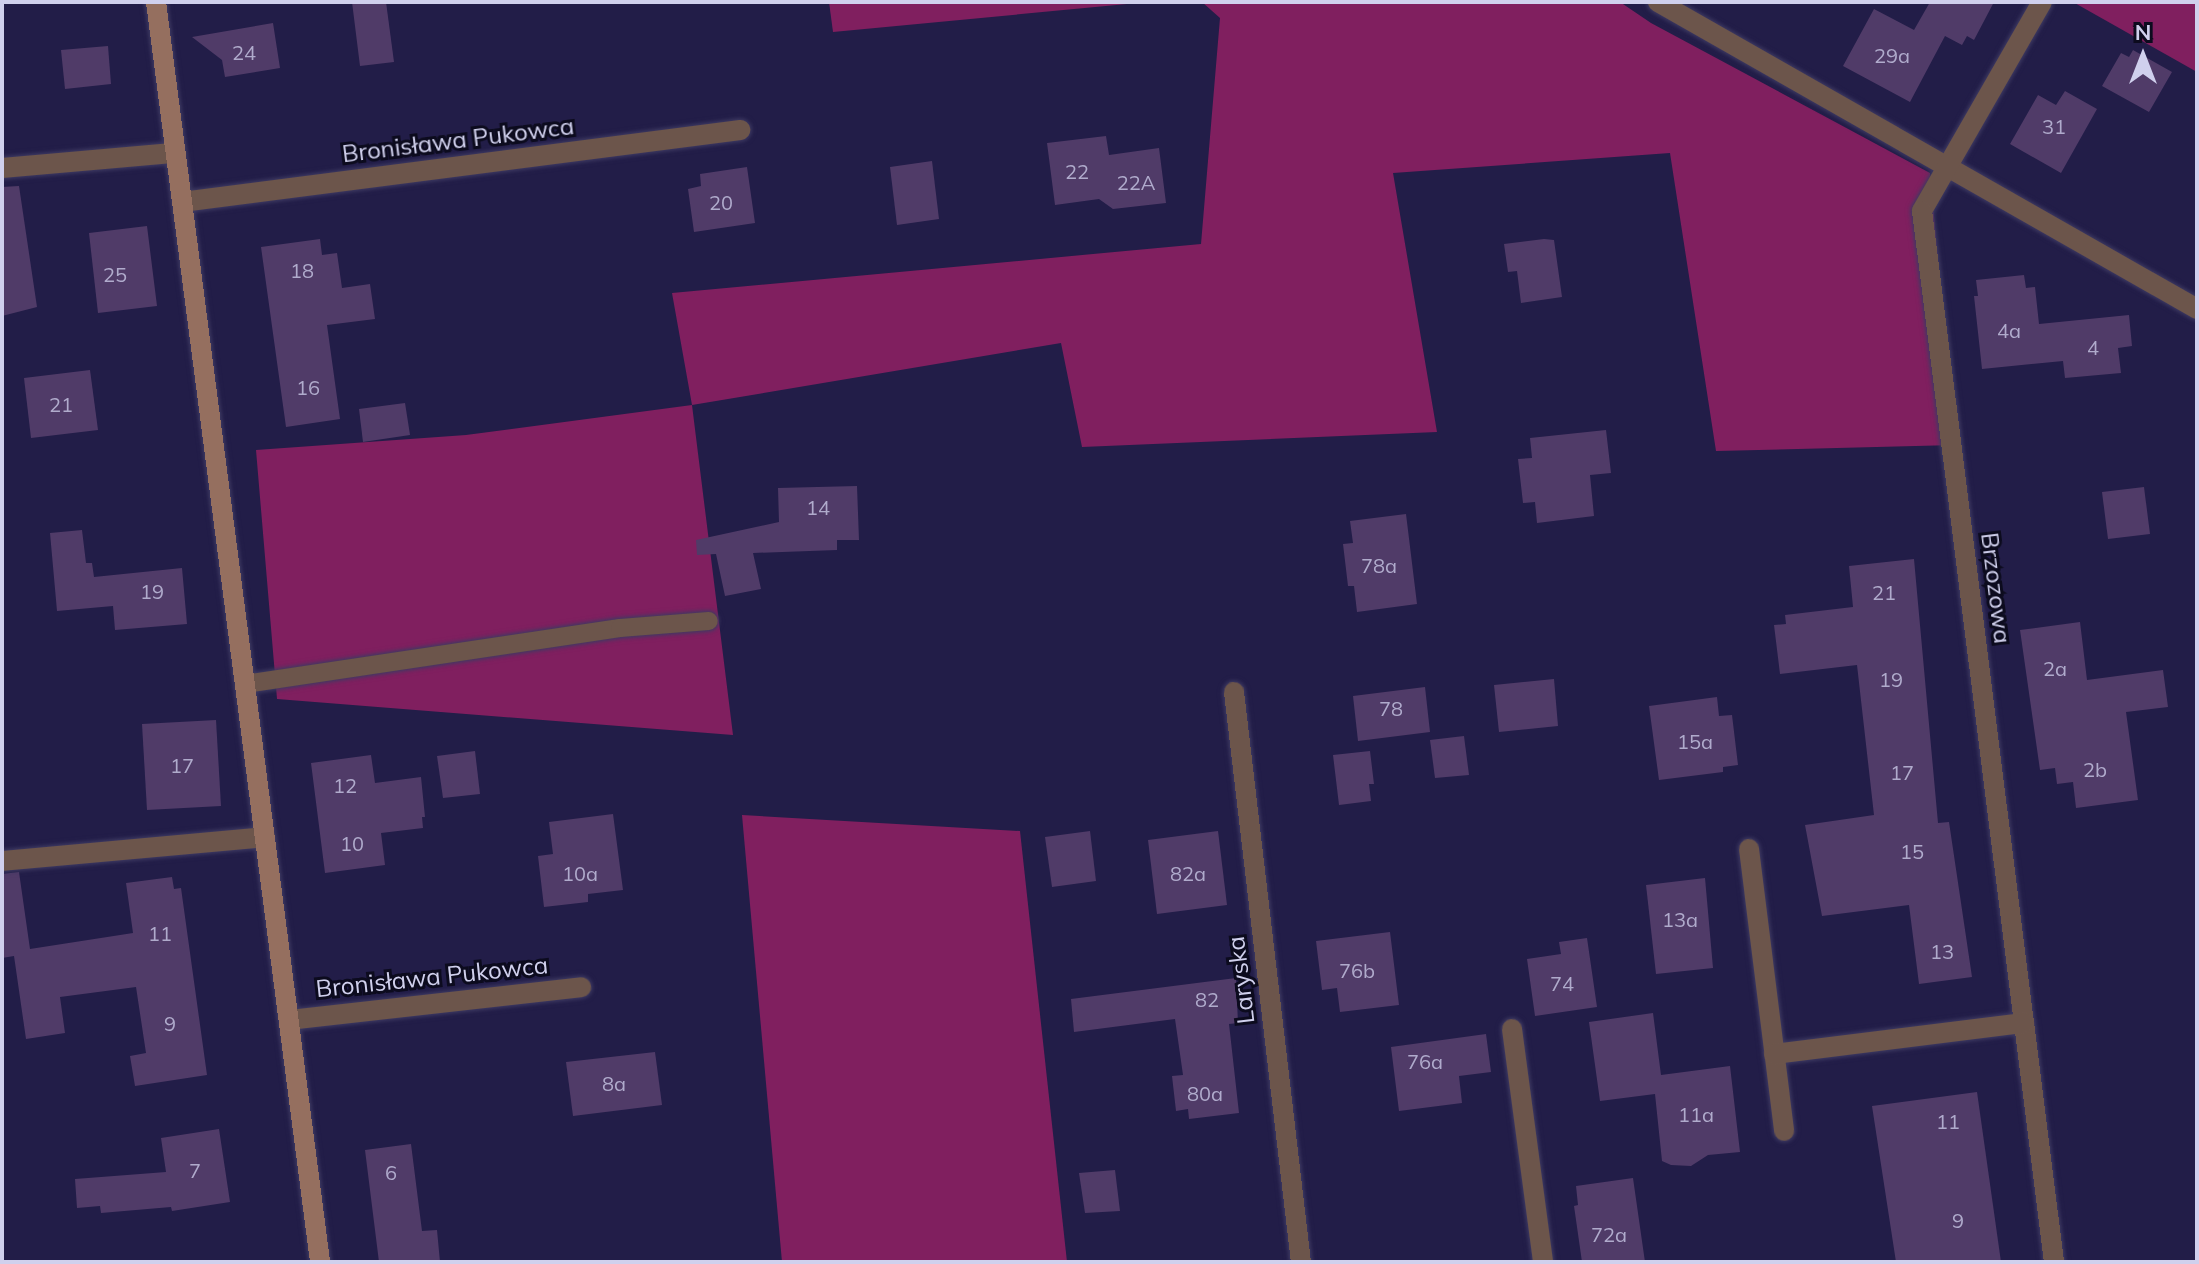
<!DOCTYPE html>
<html>
<head>
<meta charset="utf-8">
<style>
  body { margin:0 }
  #map { position:relative; width:2199px; height:1264px; overflow:hidden; background:#221d48; font-family:Mulish,sans-serif }
  div>[style] { position:absolute }
  [style*='--x'] { left:calc(var(--x)*1px); top:calc(var(--y)*1px); width:calc(var(--w)*1px); rotate:calc(var(--a)*1deg) }
  .green>* { inset:0; background:#801f5f }
  .building>* { inset:0; background:#503b68 }
  .roads { filter:drop-shadow(0 0 2px #3e3a62) drop-shadow(0 0 2px #3e3a62) }
  .lane>* { height:18px; margin:-9px; padding:0 9px; transform-origin:9px; border-radius:9px; background:#6c554b }
  .street>* { height:20px; margin:-10px; padding:0 10px; transform-origin:10px; border-radius:10px; background:#6c554b }
  .secondary>* { height:20px; margin:-10px; padding:0 10px; transform-origin:10px; border-radius:10px; background:#956f5f }
  span { translate:-50% -50%; white-space:nowrap; text-align:center; line-height:1.15; -webkit-text-stroke:6px #0c0b1e; paint-order:stroke }
  .number-label { font-size:20px; color:#b0abcc }
  .number-label span { -webkit-text-stroke-width:0 }
  .street-label { font-size:24px; color:#d0d0ed }
  .frame { position:absolute; inset:0; border:4px solid #d0d0ed; pointer-events:none }
  .north { position:absolute; left:2103px; top:16px; width:80px; height:80px; -webkit-text-stroke:6px #0c0b1e; paint-order:stroke; rotate:0deg; font-size:22px; font-weight:700; line-height:32px; text-align:center; color:#d0d0ed }
  .north::after { content:''; display:block; margin:auto; width:28px; height:36px; background:#d0d0ed; clip-path:polygon(50% 0,100% 100%,50% 72%,0 100%) }
</style>
</head>
<body>
<div id="map">
  <div class="green">
    <div style="clip-path:polygon(829px 2px,1148px 2px,833px 32px)"></div>
    <div style="clip-path:polygon(1202px 2px,1620px 2px,1651px 23px,1930px 173px,1955px 445px,1716px 451px,1670px 153px,1393px 173px,1437px 432px,1082px 447px,1061px 343px,692px 405px,733px 735px,277px 699px,256px 450px,466px 435px,692px 405px,672px 293px,1201px 244px,1220px 18px)"></div>
    <div style="clip-path:polygon(2073px 2px,2197px 2px,2197px 72px)"></div>
    <div style="clip-path:polygon(742px 815px,1020px 831px,1067px 1262px,782px 1262px)"></div>
  </div>
  <div class="building">
    <div style="clip-path:polygon(352px 2px,386px 2px,394px 62px,360px 66px)"></div>
    <div style="clip-path:polygon(1930px 2px,1994px 2px,1974px 40px,1967px 36px,1962px 45px,1945px 36px,1910px 102px,1843px 66px,1874px 9px,1914px 30px)"></div>
    <div style="clip-path:polygon(273px 23px,280px 68px,225px 77px,222px 60px,192px 37px)"></div>
    <div style="clip-path:polygon(108px 46px,111px 84px,65px 89px,61px 50px)"></div>
    <div style="clip-path:polygon(2133px 50px,2172px 72px,2149px 112px,2102px 86px,2121px 53px,2129px 57px)"></div>
    <div style="clip-path:polygon(2065px 91px,2097px 109px,2061px 173px,2010px 144px,2038px 95px,2056px 105px)"></div>
    <div style="clip-path:polygon(1106px 136px,1109px 155px,1159px 148px,1166px 203px,1113px 209px,1099px 199px,1055px 205px,1047px 143px)"></div>
    <div style="clip-path:polygon(932px 161px,939px 219px,897px 225px,890px 167px)"></div>
    <div style="clip-path:polygon(747px 167px,755px 223px,694px 232px,688px 189px,701px 186px,700px 174px)"></div>
    <div style="clip-path:polygon(19px 186px,37px 307px,2px 316px,2px 187px)"></div>
    <div style="clip-path:polygon(147px 226px,157px 306px,98px 313px,89px 233px)"></div>
    <div style="clip-path:polygon(320px 239px,322px 255px,337px 253px,342px 288px,370px 284px,375px 319px,327px 325px,340px 419px,286px 427px,261px 247px)"></div>
    <div style="clip-path:polygon(1544px 239px,1554px 240px,1562px 297px,1521px 303px,1517px 271px,1508px 272px,1504px 244px)"></div>
    <div style="clip-path:polygon(2024px 275px,2026px 288px,2035px 287px,2039px 324px,2129px 315px,2132px 346px,2118px 348px,2121px 373px,2065px 378px,2063px 361px,1982px 369px,1974px 296px,1978px 296px,1976px 280px)"></div>
    <div style="clip-path:polygon(90px 370px,98px 430px,31px 438px,24px 378px)"></div>
    <div style="clip-path:polygon(405px 403px,410px 435px,363px 442px,359px 409px)"></div>
    <div style="clip-path:polygon(1606px 430px,1611px 473px,1590px 475px,1594px 516px,1537px 523px,1535px 502px,1523px 503px,1518px 459px,1532px 458px,1530px 438px)"></div>
    <div style="clip-path:polygon(857px 486px,859px 540px,837px 540px,837px 550px,753px 553px,761px 589px,725px 596px,716px 554px,697px 555px,696px 540px,779px 522px,778px 488px)"></div>
    <div style="clip-path:polygon(2144px 487px,2150px 534px,2108px 539px,2102px 492px)"></div>
    <div style="clip-path:polygon(1406px 514px,1417px 604px,1357px 612px,1354px 586px,1348px 586px,1343px 544px,1353px 543px,1350px 521px)"></div>
    <div style="clip-path:polygon(82px 530px,86px 563px,92px 563px,94px 577px,182px 568px,187px 624px,115px 630px,113px 606px,57px 611px,50px 533px)"></div>
    <div style="clip-path:polygon(1914px 559px,1938px 823px,1949px 822px,1972px 977px,1919px 984px,1909px 905px,1822px 916px,1805px 825px,1874px 815px,1857px 665px,1780px 674px,1774px 625px,1786px 624px,1785px 615px,1853px 607px,1849px 566px)"></div>
    <div style="clip-path:polygon(2080px 622px,2087px 680px,2163px 670px,2168px 707px,2126px 712px,2138px 800px,2076px 808px,2073px 782px,2057px 784px,2055px 768px,2040px 770px,2020px 630px)"></div>
    <div style="clip-path:polygon(1554px 679px,1558px 726px,1499px 732px,1494px 685px)"></div>
    <div style="clip-path:polygon(1425px 687px,1430px 732px,1358px 741px,1353px 696px)"></div>
    <div style="clip-path:polygon(1717px 697px,1719px 716px,1732px 715px,1738px 765px,1723px 767px,1723px 772px,1659px 780px,1649px 706px)"></div>
    <div style="clip-path:polygon(216px 720px,221px 806px,147px 810px,142px 724px)"></div>
    <div style="clip-path:polygon(1464px 736px,1469px 775px,1435px 778px,1430px 740px)"></div>
    <div style="clip-path:polygon(475px 751px,480px 794px,443px 798px,437px 756px)"></div>
    <div style="clip-path:polygon(1370px 751px,1374px 784px,1369px 784px,1371px 801px,1339px 805px,1333px 755px)"></div>
    <div style="clip-path:polygon(371px 755px,375px 783px,421px 777px,425px 817px,422px 817px,423px 828px,381px 833px,385px 865px,325px 873px,311px 763px)"></div>
    <div style="clip-path:polygon(613px 814px,623px 890px,588px 894px,588px 902px,544px 907px,538px 856px,553px 854px,549px 822px)"></div>
    <div style="clip-path:polygon(1090px 831px,1096px 881px,1052px 887px,1045px 837px)"></div>
    <div style="clip-path:polygon(1218px 831px,1227px 905px,1157px 914px,1148px 840px)"></div>
    <div style="clip-path:polygon(19px 872px,30px 949px,133px 933px,126px 883px,172px 877px,174px 889px,181px 888px,207px 1075px,135px 1086px,130px 1056px,146px 1053px,136px 987px,60px 997px,65px 1033px,26px 1039px,14px 956px,2px 958px,2px 874px)"></div>
    <div style="clip-path:polygon(1705px 878px,1713px 968px,1656px 974px,1646px 885px)"></div>
    <div style="clip-path:polygon(1390px 932px,1399px 1005px,1340px 1012px,1337px 988px,1322px 990px,1316px 941px)"></div>
    <div style="clip-path:polygon(1587px 938px,1597px 1007px,1535px 1016px,1527px 959px,1561px 954px,1559px 942px)"></div>
    <div style="clip-path:polygon(1236px 978px,1238px 1023px,1229px 1024px,1239px 1113px,1189px 1119px,1188px 1109px,1176px 1111px,1172px 1076px,1183px 1075px,1175px 1019px,1074px 1032px,1071px 999px)"></div>
    <div style="clip-path:polygon(1653px 1013px,1661px 1075px,1730px 1066px,1740px 1152px,1708px 1155px,1691px 1166px,1671px 1165px,1662px 1161px,1655px 1094px,1600px 1101px,1589px 1022px)"></div>
    <div style="clip-path:polygon(1486px 1034px,1491px 1072px,1459px 1076px,1462px 1103px,1399px 1111px,1391px 1047px)"></div>
    <div style="clip-path:polygon(655px 1052px,662px 1105px,573px 1116px,566px 1062px)"></div>
    <div style="clip-path:polygon(1977px 1092px,2001px 1262px,1896px 1262px,1872px 1106px)"></div>
    <div style="clip-path:polygon(219px 1129px,230px 1202px,172px 1211px,171px 1207px,101px 1213px,100px 1206px,77px 1208px,75px 1179px,166px 1172px,161px 1138px)"></div>
    <div style="clip-path:polygon(411px 1144px,422px 1231px,437px 1230px,440px 1262px,379px 1262px,365px 1150px)"></div>
    <div style="clip-path:polygon(1115px 1170px,1120px 1211px,1085px 1213px,1079px 1173px)"></div>
    <div style="clip-path:polygon(1633px 1178px,1645px 1262px,1582px 1262px,1574px 1206px,1578px 1205px,1576px 1186px)"></div>
  </div>
  <div class="roads">
    <div class="lane">
      <div style="--x:245;--y:684;--w:379;--a:-8.5"></div>
      <div style="--x:620;--y:628;--w:89;--a:-4.5"></div>
    </div>
    <div class="street">
      <div style="--x:1658;--y:2;--w:620;--a:29.66"></div>
      <div style="--x:2042;--y:2;--w:241;--a:119.9"></div>
      <div style="--x:1922;--y:211;--w:1059;--a:82.84"></div>
      <div style="--x:2;--y:168;--w:174;--a:-5"></div>
      <div style="--x:182;--y:202;--w:563;--a:-7.35"></div>
      <div style="--x:1234;--y:692;--w:574;--a:83.3"></div>
      <div style="--x:1749;--y:849;--w:284;--a:82.9"></div>
      <div style="--x:2;--y:861;--w:264;--a:-5.2"></div>
      <div style="--x:289;--y:1020;--w:294;--a:-6.4"></div>
      <div style="--x:1512;--y:1029;--w:235;--a:82.4"></div>
      <div style="--x:1774;--y:1054;--w:252;--a:-7.1"></div>
    </div>
    <div class="secondary">
      <div style="--x:156;--y:2;--w:1271;--a:82.58"></div>
    </div>
  </div>
  <div class="number-label">
    <span style="left:244px;top:52px">24</span>
    <span style="left:1892px;top:55px">29a</span>
    <span style="left:2054px;top:126px">31</span>
    <span style="left:1077px;top:171px">22</span>
    <span style="left:1136px;top:182px">22A</span>
    <span style="left:721px;top:202px">20</span>
    <span style="left:302px;top:270px">18</span>
    <span style="left:115px;top:274px">25</span>
    <span style="left:2009px;top:330px">4a</span>
    <span style="left:2093px;top:347px">4</span>
    <span style="left:308px;top:387px">16</span>
    <span style="left:61px;top:404px">21</span>
    <span style="left:818px;top:507px">14</span>
    <span style="left:1379px;top:565px">78a</span>
    <span style="left:152px;top:591px">19</span>
    <span style="left:1884px;top:592px">21</span>
    <span style="left:2055px;top:668px">2a</span>
    <span style="left:1891px;top:679px">19</span>
    <span style="left:1391px;top:708px">78</span>
    <span style="left:1695px;top:741px">15a</span>
    <span style="left:182px;top:765px">17</span>
    <span style="left:2095px;top:769px">2b</span>
    <span style="left:1902px;top:772px">17</span>
    <span style="left:345px;top:785px">12</span>
    <span style="left:352px;top:843px">10</span>
    <span style="left:1912px;top:851px">15</span>
    <span style="left:580px;top:873px">10a</span>
    <span style="left:1188px;top:873px">82a</span>
    <span style="left:1680px;top:919px">13a</span>
    <span style="left:160px;top:933px">11</span>
    <span style="left:1942px;top:951px">13</span>
    <span style="left:1357px;top:970px">76b</span>
    <span style="left:1562px;top:983px">74</span>
    <span style="left:1207px;top:999px">82</span>
    <span style="left:170px;top:1023px">9</span>
    <span style="left:1425px;top:1061px">76a</span>
    <span style="left:614px;top:1083px">8a</span>
    <span style="left:1205px;top:1093px">80a</span>
    <span style="left:1696px;top:1114px">11a</span>
    <span style="left:1948px;top:1121px">11</span>
    <span style="left:195px;top:1170px">7</span>
    <span style="left:391px;top:1172px">6</span>
    <span style="left:1958px;top:1220px">9</span>
    <span style="left:1609px;top:1234px">72a</span>
  </div>
  <div class="street-label">
    <span style="left:458px;top:140px;rotate:-7deg">Bronisława Pukowca</span>
    <span style="left:1996px;top:588px;rotate:83deg">Brzozowa</span>
    <span style="left:432px;top:977px;rotate:-6deg">Bronisława Pukowca</span>
    <span style="left:1241px;top:980px;rotate:-97deg">Laryska</span>
  </div>
  <div class="frame"></div>
  <div class="north">N</div>
</div>
</body>
</html>
